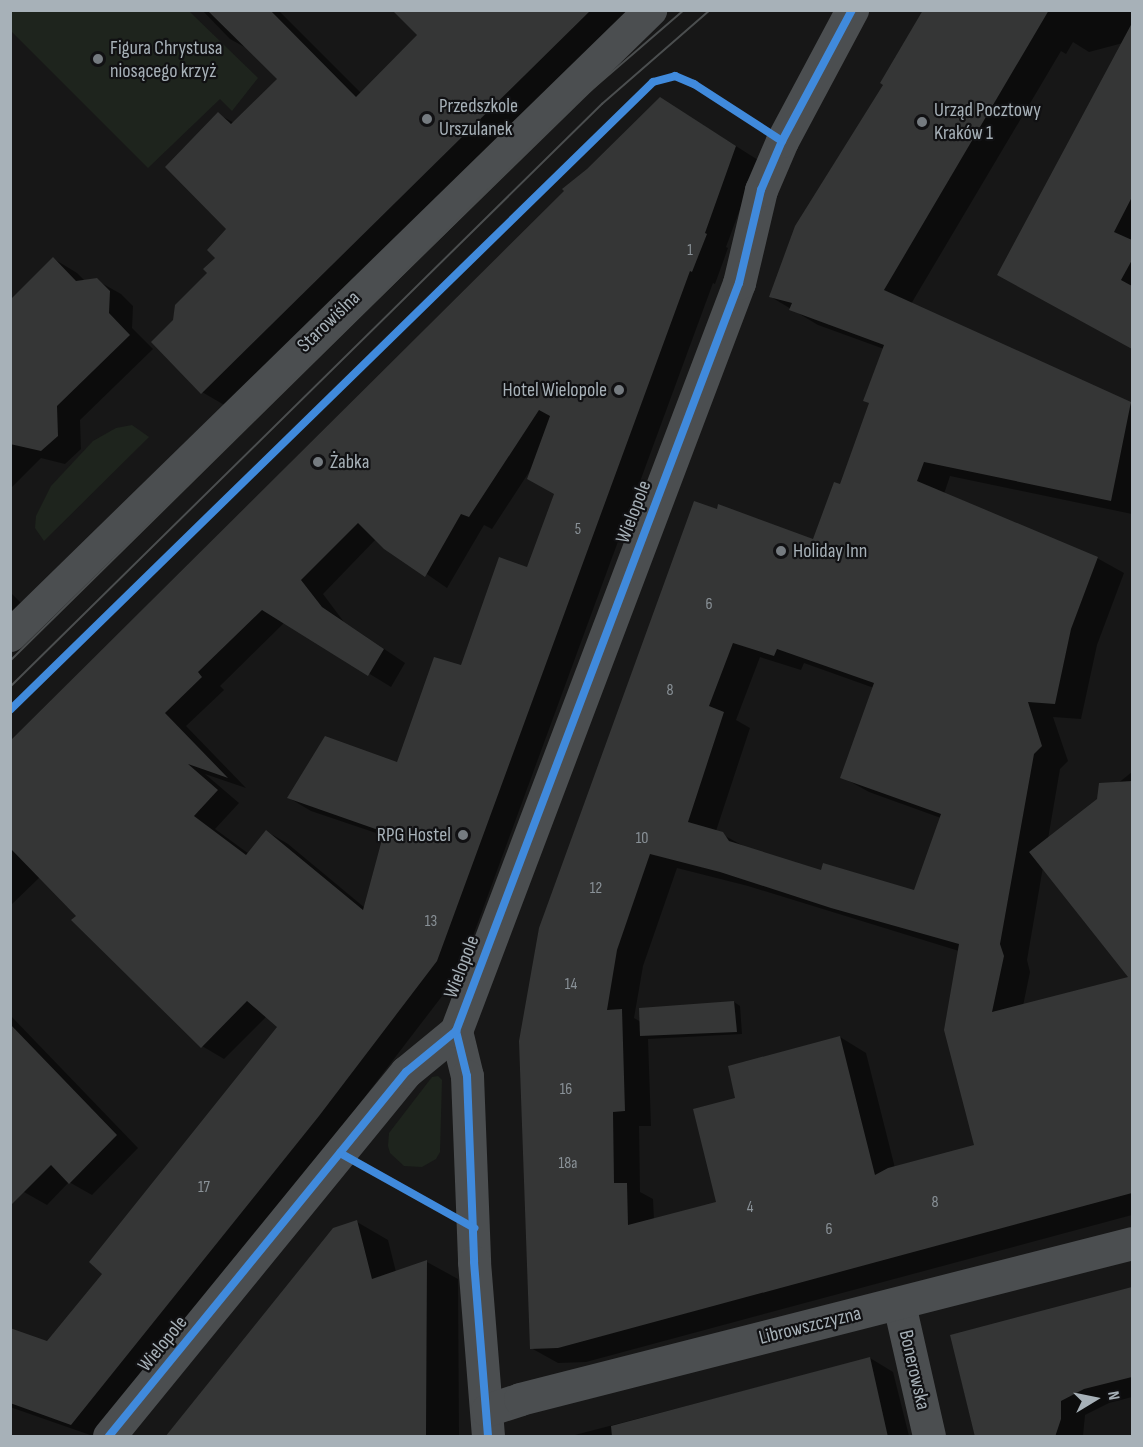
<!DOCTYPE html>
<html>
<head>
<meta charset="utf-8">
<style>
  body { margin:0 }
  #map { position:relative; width:1143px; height:1447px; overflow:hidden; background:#171717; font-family:"Sofia Sans Condensed",sans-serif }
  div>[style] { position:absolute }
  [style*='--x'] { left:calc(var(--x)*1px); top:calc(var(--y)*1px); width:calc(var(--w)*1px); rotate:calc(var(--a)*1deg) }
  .green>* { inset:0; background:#1e241d }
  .shadow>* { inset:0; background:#0007 }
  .building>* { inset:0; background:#353636 }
  .street>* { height:33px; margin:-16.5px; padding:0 16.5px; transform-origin:16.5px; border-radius:16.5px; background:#4b4e50 }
  .tram>* { height:1.5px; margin:-0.75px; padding:0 0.75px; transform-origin:0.75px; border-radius:0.75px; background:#4b4e4f }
  .cycleway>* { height:8px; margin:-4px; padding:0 4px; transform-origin:4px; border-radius:4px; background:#408adc }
  .dots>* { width:16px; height:16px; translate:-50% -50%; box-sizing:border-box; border:3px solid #111113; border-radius:50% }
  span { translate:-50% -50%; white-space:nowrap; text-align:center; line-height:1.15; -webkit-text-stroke:4.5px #111113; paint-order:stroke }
  .number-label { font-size:16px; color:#8a9298 }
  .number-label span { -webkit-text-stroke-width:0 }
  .poi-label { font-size:20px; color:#a7b1b8 }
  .left { translate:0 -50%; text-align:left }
  .right { translate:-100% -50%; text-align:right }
  .street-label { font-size:20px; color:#a7b1b8 }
  .frame { position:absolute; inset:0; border:12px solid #a7b1b8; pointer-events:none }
  .north { position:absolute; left:1065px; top:1369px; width:60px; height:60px; -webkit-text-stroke:4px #111113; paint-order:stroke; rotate:80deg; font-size:16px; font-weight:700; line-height:24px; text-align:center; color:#a7b1b8 }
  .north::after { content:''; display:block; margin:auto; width:21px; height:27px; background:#a7b1b8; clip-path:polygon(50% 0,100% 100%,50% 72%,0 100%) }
</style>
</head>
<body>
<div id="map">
  <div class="green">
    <div style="clip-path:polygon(10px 11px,189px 11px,258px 78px,232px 111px,220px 99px,148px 168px,11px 31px)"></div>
    <div style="clip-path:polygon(132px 425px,149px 437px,44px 541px,35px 528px,36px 516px,51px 486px,93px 441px,116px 428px)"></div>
    <div style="clip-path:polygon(438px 1076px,442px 1080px,440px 1152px,436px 1159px,422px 1167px,404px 1166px,390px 1153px,388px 1146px,389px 1133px,432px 1077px)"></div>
  </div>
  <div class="shadow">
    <div style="clip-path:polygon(202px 10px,278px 10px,361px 93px,419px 35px,394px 10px,631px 10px,226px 406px,202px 392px,174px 321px,209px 273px,228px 229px,218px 114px,234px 123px,279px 79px,250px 50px,230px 39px)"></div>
    <div style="clip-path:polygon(evenodd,926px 10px,1132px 10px,1132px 348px,1025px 289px,1123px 43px,1089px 52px,1073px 42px,1066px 54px,1061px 51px,911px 304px,1132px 405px,1132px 514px,950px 476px,944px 494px,1097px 558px,1124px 573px,1097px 645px,1081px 719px,1053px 717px,1068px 761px,1060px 769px,1048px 839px,1132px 772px,1132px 1071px,1124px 1074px,1132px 1075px,1132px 1215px,586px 1362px,558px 1363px,531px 1348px,642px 647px,814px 541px,841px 486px,870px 403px,884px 349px,818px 325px,771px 297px,926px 10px,760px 657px,801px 670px,804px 663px,874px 688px,842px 777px,869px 792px,941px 818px,915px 892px,822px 871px,749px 849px,716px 831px,750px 728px,736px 720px,760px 657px,926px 10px,1043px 867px,1130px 978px,1023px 1006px,1030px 972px,1027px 960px,1043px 867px,926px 10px,677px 868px,748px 886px,959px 951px,976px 1147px,895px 1168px,866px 1053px,840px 1037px,737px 1099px,718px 1203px,654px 1220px,653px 1199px,640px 1192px,639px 1126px,651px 1126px,648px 1039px,742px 1034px,740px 1006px,734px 1002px,641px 1022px,634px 1018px,643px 966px,677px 868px)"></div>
    <div style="clip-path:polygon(evenodd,682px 112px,758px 160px,726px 247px,728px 248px,715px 284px,713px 283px,459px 974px,341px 1128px,93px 1436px,10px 1407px,10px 1330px,47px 1343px,104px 1274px,279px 1027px,267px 1016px,224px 1059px,202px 1046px,40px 877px,10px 906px,10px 743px,682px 112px,531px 469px,555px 494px,528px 569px,398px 764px,289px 798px,311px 811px,385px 836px,365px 908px,288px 844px,266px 831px,249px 854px,215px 829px,239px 803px,205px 774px,246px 788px,186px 726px,224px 690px,220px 686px,285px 622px,391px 687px,405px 663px,344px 622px,323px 594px,376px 539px,447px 588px,484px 525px,492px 529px,531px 469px)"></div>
    <div style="clip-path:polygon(54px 259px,77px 273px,85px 281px,96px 280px,121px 294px,133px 306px,132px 328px,153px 349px,80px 420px,81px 449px,65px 464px,41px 458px,10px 489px,10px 304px)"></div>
    <div style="clip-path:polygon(10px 592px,29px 611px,10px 629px)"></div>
    <div style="clip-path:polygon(10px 1015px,138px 1148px,92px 1195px,69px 1182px,47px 1205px,24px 1192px,10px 1177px)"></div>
    <div style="clip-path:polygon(357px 1222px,388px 1240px,396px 1272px,427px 1262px,458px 1279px,459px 1436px,167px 1436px)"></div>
    <div style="clip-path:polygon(1132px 1288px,1132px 1397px,1109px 1403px,1085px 1415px,1083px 1436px,975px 1436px,951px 1336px)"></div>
    <div style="clip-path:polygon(870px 1358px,893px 1372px,909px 1436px,571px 1436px)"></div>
  </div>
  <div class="building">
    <div style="clip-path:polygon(207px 10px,270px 10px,356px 97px,417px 35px,392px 10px,591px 10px,201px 394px,151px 342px,173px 320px,175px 305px,207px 273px,203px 269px,215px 258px,207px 250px,226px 229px,165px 167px,218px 112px,231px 124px,277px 79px)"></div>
    <div style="clip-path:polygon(evenodd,923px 10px,1049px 10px,884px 290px,1131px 402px,1111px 501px,924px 462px,917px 481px,1098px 557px,1071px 629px,1055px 704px,1028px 702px,1042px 746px,1034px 754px,1000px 944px,1004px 956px,992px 1012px,1128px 977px,1029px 852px,1097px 799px,1099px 783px,1132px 781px,1132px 1193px,558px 1348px,530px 1349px,519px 1041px,539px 928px,694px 501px,717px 509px,718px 504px,813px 539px,834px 482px,840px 484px,869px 403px,863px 401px,884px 345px,789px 310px,792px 303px,769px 297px,795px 226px,883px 85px,880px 83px,923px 10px,733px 643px,774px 656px,777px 649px,874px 683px,840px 778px,941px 814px,914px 890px,823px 863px,821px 870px,729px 841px,723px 832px,688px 822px,724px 712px,709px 706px,733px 643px,923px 10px,650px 854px,720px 872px,831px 908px,959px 944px,944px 1030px,974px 1145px,888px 1168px,875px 1175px,840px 1036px,728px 1066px,735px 1098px,693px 1109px,716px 1202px,628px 1225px,627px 1183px,614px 1183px,613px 1112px,625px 1111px,622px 1009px,607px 1010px,617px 950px,650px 854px)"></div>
    <div style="clip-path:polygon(1132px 23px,1132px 197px,1114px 232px,1132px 240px,1132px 260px,1121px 280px,1132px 286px,1132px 349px,997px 275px)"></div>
    <div style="clip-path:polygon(evenodd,660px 97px,736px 146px,705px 233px,707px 234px,692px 272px,690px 271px,437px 961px,319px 1116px,71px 1425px,10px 1403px,10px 1328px,47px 1341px,102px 1274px,89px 1262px,277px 1027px,247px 1001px,201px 1048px,71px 920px,76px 916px,10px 848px,10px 741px,564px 191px,562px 189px,587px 169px,660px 97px,539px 410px,550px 416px,527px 479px,554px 494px,527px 567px,499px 557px,461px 665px,434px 657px,397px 762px,325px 736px,287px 798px,384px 832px,363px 910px,266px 830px,246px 855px,194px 816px,218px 790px,188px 764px,228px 778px,165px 713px,202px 677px,198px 672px,262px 610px,368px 676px,384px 649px,322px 607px,301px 580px,358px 523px,384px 549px,425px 577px,461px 514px,469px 517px,539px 410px)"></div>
    <div style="clip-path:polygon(53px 257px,76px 281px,97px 278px,110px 291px,109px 313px,130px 335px,57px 406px,58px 436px,41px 451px,10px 444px,10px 300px)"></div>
    <div style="clip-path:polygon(734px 1001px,737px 1032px,640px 1036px,639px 1008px)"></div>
    <div style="clip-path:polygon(10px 1024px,117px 1135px,69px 1184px,51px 1165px,10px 1206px)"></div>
    <div style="clip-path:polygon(357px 1220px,372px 1279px,427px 1260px,426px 1437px,165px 1437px,333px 1228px)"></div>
    <div style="clip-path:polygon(1132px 1287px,1132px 1377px,1084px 1389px,1061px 1401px,1061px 1419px,1055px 1437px,975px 1437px,950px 1335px)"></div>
    <div style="clip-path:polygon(870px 1357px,888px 1437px,612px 1437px,611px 1426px)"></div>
  </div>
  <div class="street">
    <div style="--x:10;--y:635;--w:895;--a:-44.32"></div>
    <div style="--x:456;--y:1031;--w:46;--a:76.3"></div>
    <div style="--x:467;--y:1076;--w:186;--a:87.8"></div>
    <div style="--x:474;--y:1262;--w:175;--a:85.4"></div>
    <div style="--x:899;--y:1304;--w:135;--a:77.2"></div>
    <div style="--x:487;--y:1410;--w:35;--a:-18"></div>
    <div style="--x:520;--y:1399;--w:632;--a:-14.3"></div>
    <div style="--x:109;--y:1436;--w:470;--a:-50.8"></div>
    <div style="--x:406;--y:1072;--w:65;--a:-39.4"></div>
    <div style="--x:456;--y:1031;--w:800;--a:-69.28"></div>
    <div style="--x:739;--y:283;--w:96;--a:-76.7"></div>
    <div style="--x:761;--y:190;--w:53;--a:-66.8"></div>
    <div style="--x:782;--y:141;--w:149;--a:-61.9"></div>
  </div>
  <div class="tram">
    <div style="--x:10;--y:661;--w:803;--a:-44.55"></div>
    <div style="--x:582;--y:98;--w:135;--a:-40.8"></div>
    <div style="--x:10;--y:687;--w:831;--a:-44.56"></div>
    <div style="--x:602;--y:104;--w:143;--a:-41"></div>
  </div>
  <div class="cycleway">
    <div style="--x:10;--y:710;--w:899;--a:-44.32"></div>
    <div style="--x:653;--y:82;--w:23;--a:-15"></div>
    <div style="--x:675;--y:76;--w:21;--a:23"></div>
    <div style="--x:694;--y:84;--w:105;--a:32.9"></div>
    <div style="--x:456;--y:1031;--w:46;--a:76.3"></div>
    <div style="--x:467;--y:1076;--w:186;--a:87.8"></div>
    <div style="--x:474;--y:1262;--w:175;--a:85.4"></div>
    <div style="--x:340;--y:1153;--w:154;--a:29.2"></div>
    <div style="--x:109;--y:1436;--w:470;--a:-50.8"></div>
    <div style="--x:406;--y:1072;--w:65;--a:-39.4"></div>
    <div style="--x:456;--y:1031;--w:800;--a:-69.28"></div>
    <div style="--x:739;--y:283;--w:96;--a:-76.7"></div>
    <div style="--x:761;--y:190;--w:53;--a:-66.8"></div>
    <div style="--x:782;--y:141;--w:149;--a:-61.9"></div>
  </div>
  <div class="dots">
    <div style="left:98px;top:59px;background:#757b80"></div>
    <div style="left:427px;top:119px;background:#757b80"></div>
    <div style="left:922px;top:122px;background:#757b80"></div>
    <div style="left:619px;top:390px;background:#757b80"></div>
    <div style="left:318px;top:462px;background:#757b80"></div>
    <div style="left:781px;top:551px;background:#757b80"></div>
    <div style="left:463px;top:835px;background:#757b80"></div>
  </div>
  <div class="number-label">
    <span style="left:690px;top:251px">1</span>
    <span style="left:578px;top:530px">5</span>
    <span style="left:709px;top:605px">6</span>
    <span style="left:670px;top:691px">8</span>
    <span style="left:642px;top:839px">10</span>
    <span style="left:596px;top:889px">12</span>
    <span style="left:431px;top:922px">13</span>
    <span style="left:571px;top:985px">14</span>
    <span style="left:566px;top:1090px">16</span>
    <span style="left:568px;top:1164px">18a</span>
    <span style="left:204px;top:1188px">17</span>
    <span style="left:935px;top:1203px">8</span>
    <span style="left:750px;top:1208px">4</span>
    <span style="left:829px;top:1230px">6</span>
  </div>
  <div class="poi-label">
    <span class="left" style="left:110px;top:60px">Figura Chrystusa<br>niosącego krzyż</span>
    <span class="left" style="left:439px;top:118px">Przedszkole<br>Urszulanek</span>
    <span class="left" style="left:934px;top:122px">Urząd Pocztowy<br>Kraków 1</span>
    <span class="right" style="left:607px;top:390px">Hotel Wielopole</span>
    <span class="left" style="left:330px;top:462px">Żabka</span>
    <span class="left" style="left:793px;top:551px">Holiday Inn</span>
    <span class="right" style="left:451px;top:835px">RPG Hostel</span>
  </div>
  <div class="street-label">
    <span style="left:329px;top:322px;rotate:-44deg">Starowiślna</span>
    <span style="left:634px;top:512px;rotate:-69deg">Wielopole</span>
    <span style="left:462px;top:967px;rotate:-69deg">Wielopole</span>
    <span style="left:810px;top:1326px;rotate:-14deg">Librowszczyzna</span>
    <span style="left:163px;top:1344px;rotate:-51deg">Wielopole</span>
    <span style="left:914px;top:1370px;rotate:77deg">Bonerowska</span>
  </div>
  <div class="frame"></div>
  <div class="north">N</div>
</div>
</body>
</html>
